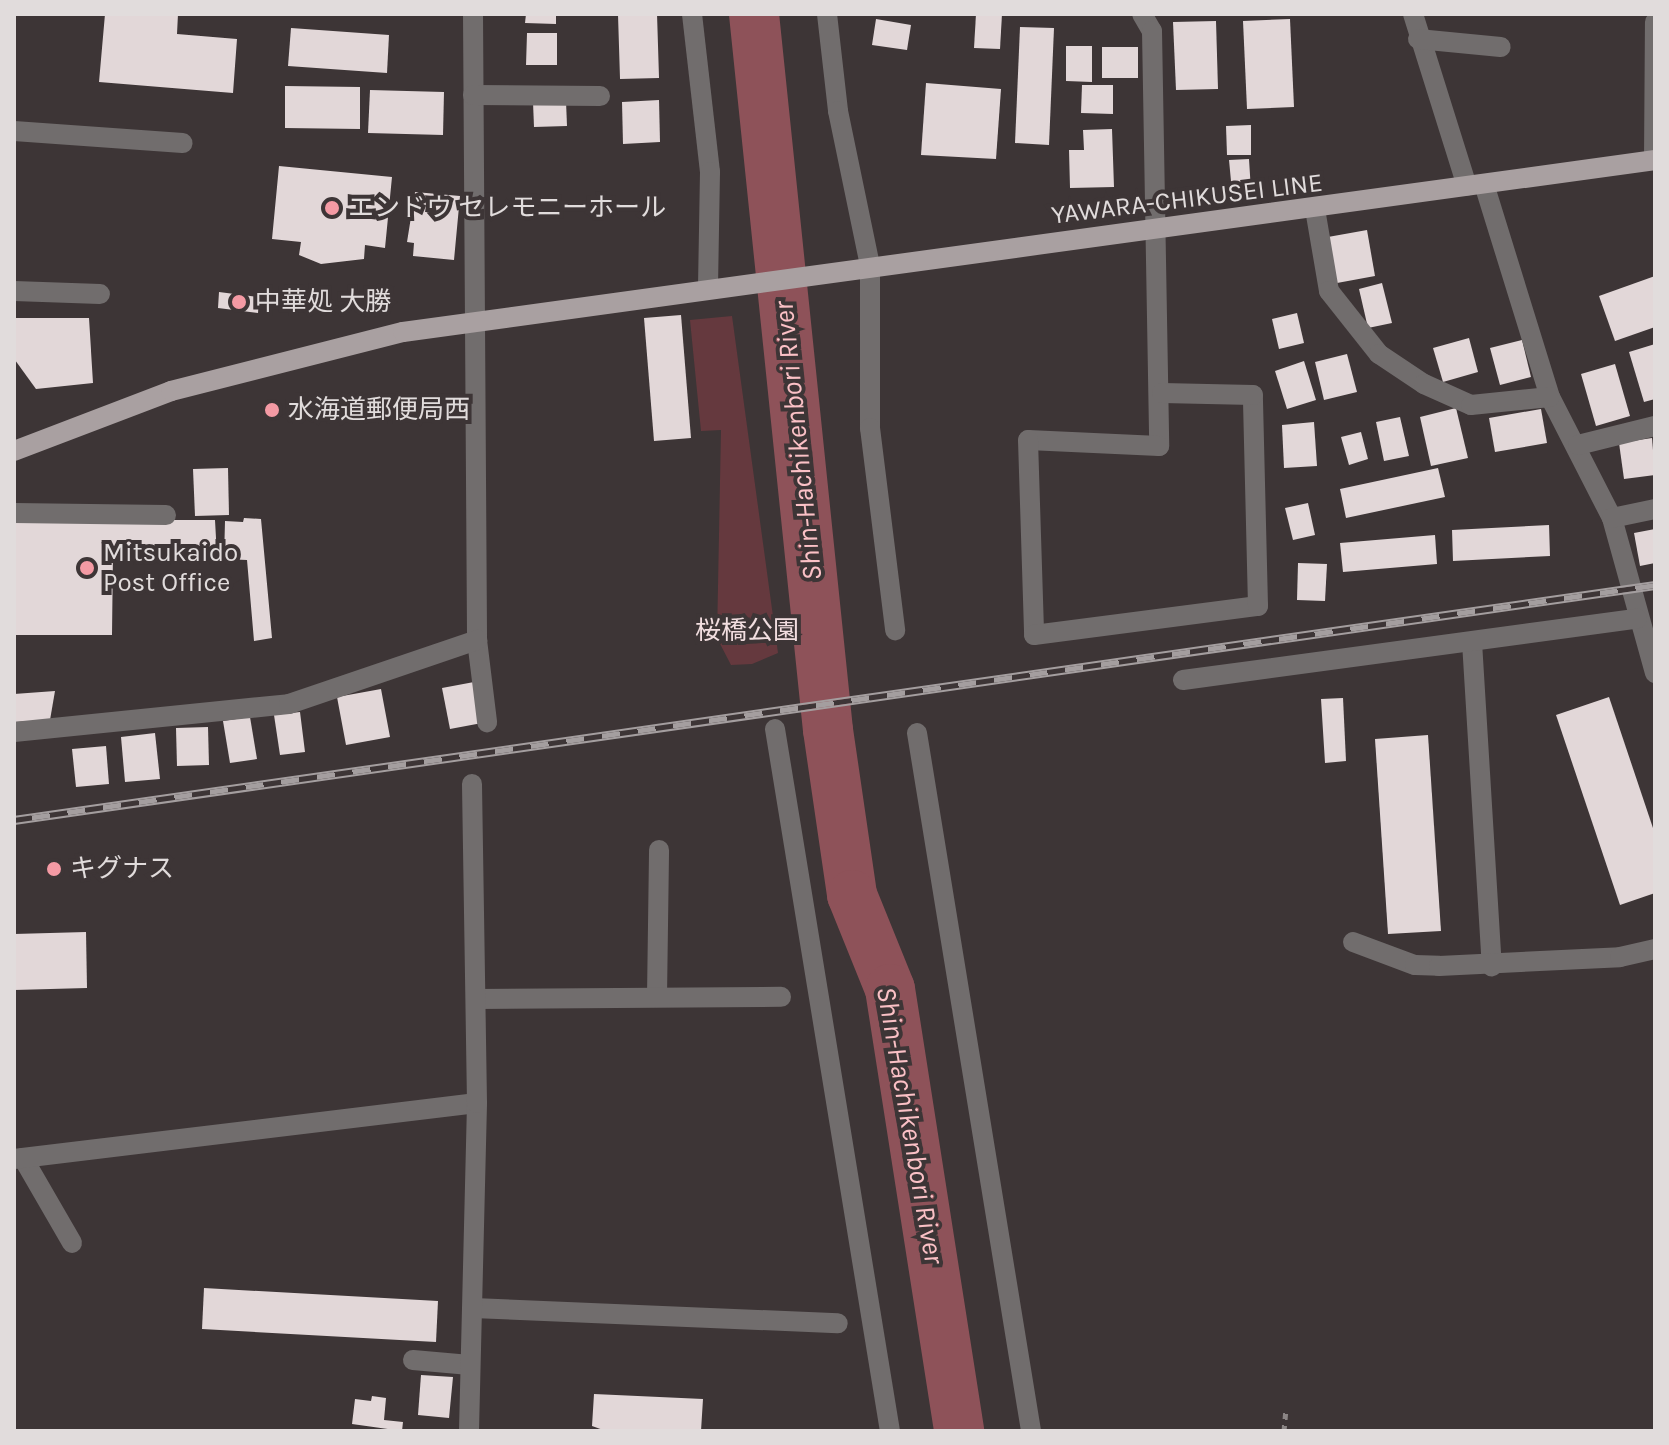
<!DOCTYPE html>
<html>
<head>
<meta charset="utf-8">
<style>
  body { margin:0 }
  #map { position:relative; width:1669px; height:1445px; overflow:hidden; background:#3d3536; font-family:Karla,"Noto Sans JP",sans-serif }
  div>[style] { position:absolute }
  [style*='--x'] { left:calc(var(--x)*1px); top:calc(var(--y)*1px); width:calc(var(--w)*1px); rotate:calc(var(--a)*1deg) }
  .green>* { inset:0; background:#65393e }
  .river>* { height:50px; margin:-25px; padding:0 25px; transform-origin:25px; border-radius:25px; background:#8e5259 }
  .building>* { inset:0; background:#e2d7d8 }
  .path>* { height:5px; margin-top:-2.5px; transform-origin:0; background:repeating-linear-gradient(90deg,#8b8585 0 6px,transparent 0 12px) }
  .minor>* { height:20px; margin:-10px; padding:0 10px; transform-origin:10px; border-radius:10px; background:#716d6d }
  .major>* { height:20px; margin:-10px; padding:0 10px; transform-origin:10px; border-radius:10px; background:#a9a0a1 }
  .rail>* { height:9px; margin-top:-4.5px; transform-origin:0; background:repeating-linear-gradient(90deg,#3d3536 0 18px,#a49e9f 0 36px); box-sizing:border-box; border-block:2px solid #a49e9f }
  .dots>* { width:22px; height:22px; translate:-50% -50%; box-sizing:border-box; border:4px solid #3d3536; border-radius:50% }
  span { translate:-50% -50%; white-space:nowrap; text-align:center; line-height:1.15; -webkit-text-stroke:8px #3d3536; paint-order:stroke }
  .street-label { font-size:26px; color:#e1dcdc }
  .poi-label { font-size:26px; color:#e1dcdc }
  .left { translate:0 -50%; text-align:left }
  .park-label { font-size:26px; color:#f2dee0 }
  .water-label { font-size:28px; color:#fbc1c6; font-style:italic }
  .frame { position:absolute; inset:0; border:16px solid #e1dcdc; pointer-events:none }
</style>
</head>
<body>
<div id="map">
  <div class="green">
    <div style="clip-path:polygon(732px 316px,778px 653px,752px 664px,731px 665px,717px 638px,721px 430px,701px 431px,690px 320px)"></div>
  </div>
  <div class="river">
    <div style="--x:754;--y:14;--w:720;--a:84.1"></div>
    <div style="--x:828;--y:730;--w:167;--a:81.7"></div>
    <div style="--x:852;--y:895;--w:101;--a:68"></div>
    <div style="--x:890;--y:989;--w:447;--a:81.1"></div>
  </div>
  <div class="building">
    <div style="clip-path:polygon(105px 14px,178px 14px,177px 34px,237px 39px,233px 93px,99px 82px)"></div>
    <div style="clip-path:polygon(526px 14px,556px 14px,556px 24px,525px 23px)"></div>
    <div style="clip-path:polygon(618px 14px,657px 14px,659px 78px,620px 79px)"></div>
    <div style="clip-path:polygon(976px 14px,1002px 14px,1000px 49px,974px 48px)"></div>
    <div style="clip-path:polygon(876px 19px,911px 25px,907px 50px,872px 45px)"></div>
    <div style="clip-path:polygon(1290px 19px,1294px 107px,1247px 109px,1243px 21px)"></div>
    <div style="clip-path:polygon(1216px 21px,1218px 89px,1176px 90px,1173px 22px)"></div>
    <div style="clip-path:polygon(1020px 27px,1054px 28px,1049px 145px,1015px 143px)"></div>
    <div style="clip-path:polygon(291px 28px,389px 35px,387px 73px,288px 66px)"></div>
    <div style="clip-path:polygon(527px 33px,557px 33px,557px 65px,526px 65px)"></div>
    <div style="clip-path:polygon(1066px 46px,1092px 46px,1092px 82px,1066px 81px)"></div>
    <div style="clip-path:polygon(1102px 47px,1138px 47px,1138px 78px,1102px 78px)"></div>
    <div style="clip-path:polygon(926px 83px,1001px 89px,996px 159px,921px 155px)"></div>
    <div style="clip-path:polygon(1082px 85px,1113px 85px,1113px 114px,1081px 113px)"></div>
    <div style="clip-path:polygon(285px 86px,360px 87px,360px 129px,285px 128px)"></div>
    <div style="clip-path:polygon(370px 90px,444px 92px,443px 135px,368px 133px)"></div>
    <div style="clip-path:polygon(659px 100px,660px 142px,623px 144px,622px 102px)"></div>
    <div style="clip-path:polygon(566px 101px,567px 126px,534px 127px,533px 102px)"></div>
    <div style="clip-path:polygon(1251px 125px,1251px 155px,1227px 155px,1226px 126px)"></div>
    <div style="clip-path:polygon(1112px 129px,1114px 187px,1070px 188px,1069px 150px,1084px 150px,1083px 130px)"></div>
    <div style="clip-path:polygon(1249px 159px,1251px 191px,1232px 192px,1229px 160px)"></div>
    <div style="clip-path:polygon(279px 166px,392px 177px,385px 248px,365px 245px,364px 259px,321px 264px,299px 255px,301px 242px,272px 239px)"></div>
    <div style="clip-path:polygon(415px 192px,460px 196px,454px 260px,413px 256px,414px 243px,407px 242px)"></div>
    <div style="clip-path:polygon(1367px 230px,1375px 276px,1337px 283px,1328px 237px)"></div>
    <div style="clip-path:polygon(1655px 276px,1655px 327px,1615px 341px,1599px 296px)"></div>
    <div style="clip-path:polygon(1382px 283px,1392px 323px,1368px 328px,1359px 289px)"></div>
    <div style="clip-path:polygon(219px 292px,259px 297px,258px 313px,218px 308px)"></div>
    <div style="clip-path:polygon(1297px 313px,1304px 343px,1279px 349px,1272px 319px)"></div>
    <div style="clip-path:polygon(681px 315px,691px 438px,654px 441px,644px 318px)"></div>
    <div style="clip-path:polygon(14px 318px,89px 318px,93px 383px,36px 389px,15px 360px)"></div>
    <div style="clip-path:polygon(1469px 338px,1478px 372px,1443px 382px,1433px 348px)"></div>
    <div style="clip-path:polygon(1522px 340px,1531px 377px,1500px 385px,1490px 348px)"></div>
    <div style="clip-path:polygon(1655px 344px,1655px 399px,1644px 402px,1629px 352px)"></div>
    <div style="clip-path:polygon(1347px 354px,1357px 392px,1324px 400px,1315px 362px)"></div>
    <div style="clip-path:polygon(1304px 361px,1316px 400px,1287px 409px,1275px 371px)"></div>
    <div style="clip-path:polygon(1615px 364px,1630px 416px,1596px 426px,1581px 374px)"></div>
    <div style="clip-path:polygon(1456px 408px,1468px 458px,1431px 466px,1420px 417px)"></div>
    <div style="clip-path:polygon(1541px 409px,1547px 443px,1495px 452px,1489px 418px)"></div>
    <div style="clip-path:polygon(1400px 417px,1409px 456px,1384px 461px,1376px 422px)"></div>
    <div style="clip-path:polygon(1314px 422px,1317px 466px,1284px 468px,1282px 425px)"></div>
    <div style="clip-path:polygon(1361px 432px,1368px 459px,1349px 465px,1341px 437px)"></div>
    <div style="clip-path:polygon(1652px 438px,1655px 475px,1624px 479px,1619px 443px)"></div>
    <div style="clip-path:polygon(228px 468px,229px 515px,195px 516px,193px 469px)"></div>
    <div style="clip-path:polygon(1438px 468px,1445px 497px,1346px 518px,1340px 489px)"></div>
    <div style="clip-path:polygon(1308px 503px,1315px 535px,1293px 540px,1285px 508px)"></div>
    <div style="clip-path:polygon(244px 518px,261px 519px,272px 638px,254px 641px,247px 560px,224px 559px,225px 521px,243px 522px)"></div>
    <div style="clip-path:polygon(14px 520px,215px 520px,217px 556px,113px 552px,112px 635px,14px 635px)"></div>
    <div style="clip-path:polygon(1549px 525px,1550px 556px,1453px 561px,1452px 530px)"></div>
    <div style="clip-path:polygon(1655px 529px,1655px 563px,1640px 566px,1634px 533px)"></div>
    <div style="clip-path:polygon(1435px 535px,1437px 564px,1343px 572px,1340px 543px)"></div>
    <div style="clip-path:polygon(1298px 563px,1327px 564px,1325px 601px,1297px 600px)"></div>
    <div style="clip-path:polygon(474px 682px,482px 723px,450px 729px,442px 688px)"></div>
    <div style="clip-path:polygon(381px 689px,390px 737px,346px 745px,337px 697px)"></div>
    <div style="clip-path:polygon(55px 691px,50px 720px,14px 722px,14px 694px)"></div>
    <div style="clip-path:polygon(1609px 697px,1655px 834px,1655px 893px,1620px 905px,1556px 715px)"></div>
    <div style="clip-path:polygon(1343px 698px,1346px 761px,1325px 763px,1321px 699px)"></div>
    <div style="clip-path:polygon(300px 712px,305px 752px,280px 755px,274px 715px)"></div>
    <div style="clip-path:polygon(250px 717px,257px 759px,230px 763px,223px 721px)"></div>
    <div style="clip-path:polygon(208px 727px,209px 765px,177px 766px,176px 728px)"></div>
    <div style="clip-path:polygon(155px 733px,160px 779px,125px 782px,121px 737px)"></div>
    <div style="clip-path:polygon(1428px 735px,1441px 931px,1388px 934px,1375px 739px)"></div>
    <div style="clip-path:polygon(106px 746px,109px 784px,76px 787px,72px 749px)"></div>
    <div style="clip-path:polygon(86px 932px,87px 988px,14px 990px,14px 934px)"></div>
    <div style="clip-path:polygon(204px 1288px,438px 1301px,436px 1342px,202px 1329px)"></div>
    <div style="clip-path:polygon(421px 1375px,453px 1377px,449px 1418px,418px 1415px)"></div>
    <div style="clip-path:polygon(594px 1394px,703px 1399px,701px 1431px,606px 1431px,592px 1426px)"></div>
    <div style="clip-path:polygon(372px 1396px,386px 1398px,384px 1420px,403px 1422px,402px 1431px,352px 1424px,355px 1399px,371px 1401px)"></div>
  </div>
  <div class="path">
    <div style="--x:1284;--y:1431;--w:21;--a:-85"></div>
  </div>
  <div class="minor">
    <div style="--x:473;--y:14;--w:626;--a:89.63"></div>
    <div style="--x:477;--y:640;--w:83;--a:83"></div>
    <div style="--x:692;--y:14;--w:159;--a:83.5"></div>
    <div style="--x:710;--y:172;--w:117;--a:91"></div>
    <div style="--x:827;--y:14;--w:98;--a:83.5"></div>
    <div style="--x:838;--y:111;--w:158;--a:78.3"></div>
    <div style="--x:870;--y:266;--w:162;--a:90"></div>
    <div style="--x:870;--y:428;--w:204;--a:82.9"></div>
    <div style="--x:1142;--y:14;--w:20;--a:60"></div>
    <div style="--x:1152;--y:31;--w:415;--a:89"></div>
    <div style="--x:1159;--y:446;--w:131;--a:-177.4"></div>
    <div style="--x:1028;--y:440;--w:195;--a:88.2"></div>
    <div style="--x:1034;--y:635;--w:226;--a:-7.4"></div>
    <div style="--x:1258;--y:606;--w:211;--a:-91.4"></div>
    <div style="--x:1253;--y:395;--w:91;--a:-178.7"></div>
    <div style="--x:1413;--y:14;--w:180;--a:72.6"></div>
    <div style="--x:1418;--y:39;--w:83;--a:5.5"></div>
    <div style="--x:473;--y:95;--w:127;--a:0.5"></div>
    <div style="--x:14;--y:131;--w:169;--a:4.1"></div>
    <div style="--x:1654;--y:160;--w:138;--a:-89.6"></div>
    <div style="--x:1484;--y:184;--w:223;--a:72.8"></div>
    <div style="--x:1550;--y:397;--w:136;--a:62.9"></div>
    <div style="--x:1612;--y:518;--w:161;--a:74.5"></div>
    <div style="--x:1315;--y:209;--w:83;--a:80.3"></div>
    <div style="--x:1329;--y:291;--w:80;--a:51.6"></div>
    <div style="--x:1379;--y:354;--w:54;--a:33.7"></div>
    <div style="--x:1424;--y:384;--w:51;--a:24.1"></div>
    <div style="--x:1471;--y:405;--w:79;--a:-5.8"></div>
    <div style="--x:14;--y:291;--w:86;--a:2"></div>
    <div style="--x:1578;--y:445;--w:79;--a:-13.9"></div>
    <div style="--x:14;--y:513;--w:152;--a:0.8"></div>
    <div style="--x:1612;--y:518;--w:44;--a:-11.8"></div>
    <div style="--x:1472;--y:642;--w:325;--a:86.5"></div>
    <div style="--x:1183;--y:680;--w:458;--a:-7.7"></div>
    <div style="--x:775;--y:729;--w:711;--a:80.7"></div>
    <div style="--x:14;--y:732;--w:276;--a:-5.8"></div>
    <div style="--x:289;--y:704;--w:199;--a:-18.8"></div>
    <div style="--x:917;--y:733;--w:707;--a:80.72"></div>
    <div style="--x:1353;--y:942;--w:66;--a:20.4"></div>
    <div style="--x:1415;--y:965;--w:24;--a:2"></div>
    <div style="--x:1439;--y:966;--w:181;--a:-2.8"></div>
    <div style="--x:1620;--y:957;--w:36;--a:-13"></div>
    <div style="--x:657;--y:997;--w:147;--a:-89.2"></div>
    <div style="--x:476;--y:999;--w:305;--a:-0.4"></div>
    <div style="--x:23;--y:1158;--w:98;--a:60"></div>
    <div style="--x:14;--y:1159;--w:466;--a:-6.9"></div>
    <div style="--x:473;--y:1308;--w:365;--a:2.4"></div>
    <div style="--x:413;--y:1360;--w:57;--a:5"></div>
    <div style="--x:469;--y:1431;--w:328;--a:-88.6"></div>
    <div style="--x:477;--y:1103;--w:319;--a:-90.9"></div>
  </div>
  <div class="major">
    <div style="--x:14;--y:451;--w:168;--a:-20.9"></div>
    <div style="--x:171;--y:391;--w:239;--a:-14.3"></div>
    <div style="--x:403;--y:332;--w:1264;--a:-7.82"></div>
  </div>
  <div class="rail">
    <div style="--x:14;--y:820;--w:1658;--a:-8.15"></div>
  </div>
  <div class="dots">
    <div style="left:332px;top:208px;background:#f49aa4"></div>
    <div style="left:239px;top:302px;background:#f49aa4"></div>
    <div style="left:272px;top:410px;background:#f49aa4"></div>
    <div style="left:87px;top:568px;background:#f49aa4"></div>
    <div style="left:54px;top:869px;background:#f49aa4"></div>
  </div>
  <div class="street-label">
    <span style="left:1187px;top:199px;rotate:-7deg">YAWARA-CHIKUSEI LINE</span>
  </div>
  <div class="poi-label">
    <span class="left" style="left:348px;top:208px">エンドウ セレモニーホール</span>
    <span class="left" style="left:255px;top:302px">中華処 大勝</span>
    <span class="left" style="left:288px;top:410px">水海道郵便局西</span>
    <span class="left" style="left:103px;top:568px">Mitsukaido<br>Post Office</span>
    <span class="left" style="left:70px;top:869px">キグナス</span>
  </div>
  <div class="park-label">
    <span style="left:747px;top:631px">桜橋公園</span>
  </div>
  <div class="water-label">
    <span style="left:798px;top:441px;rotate:-96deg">Shin-Hachikenbori River</span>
    <span style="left:910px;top:1125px;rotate:80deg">Shin-Hachikenbori River</span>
  </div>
  <div class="frame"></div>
</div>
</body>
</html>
